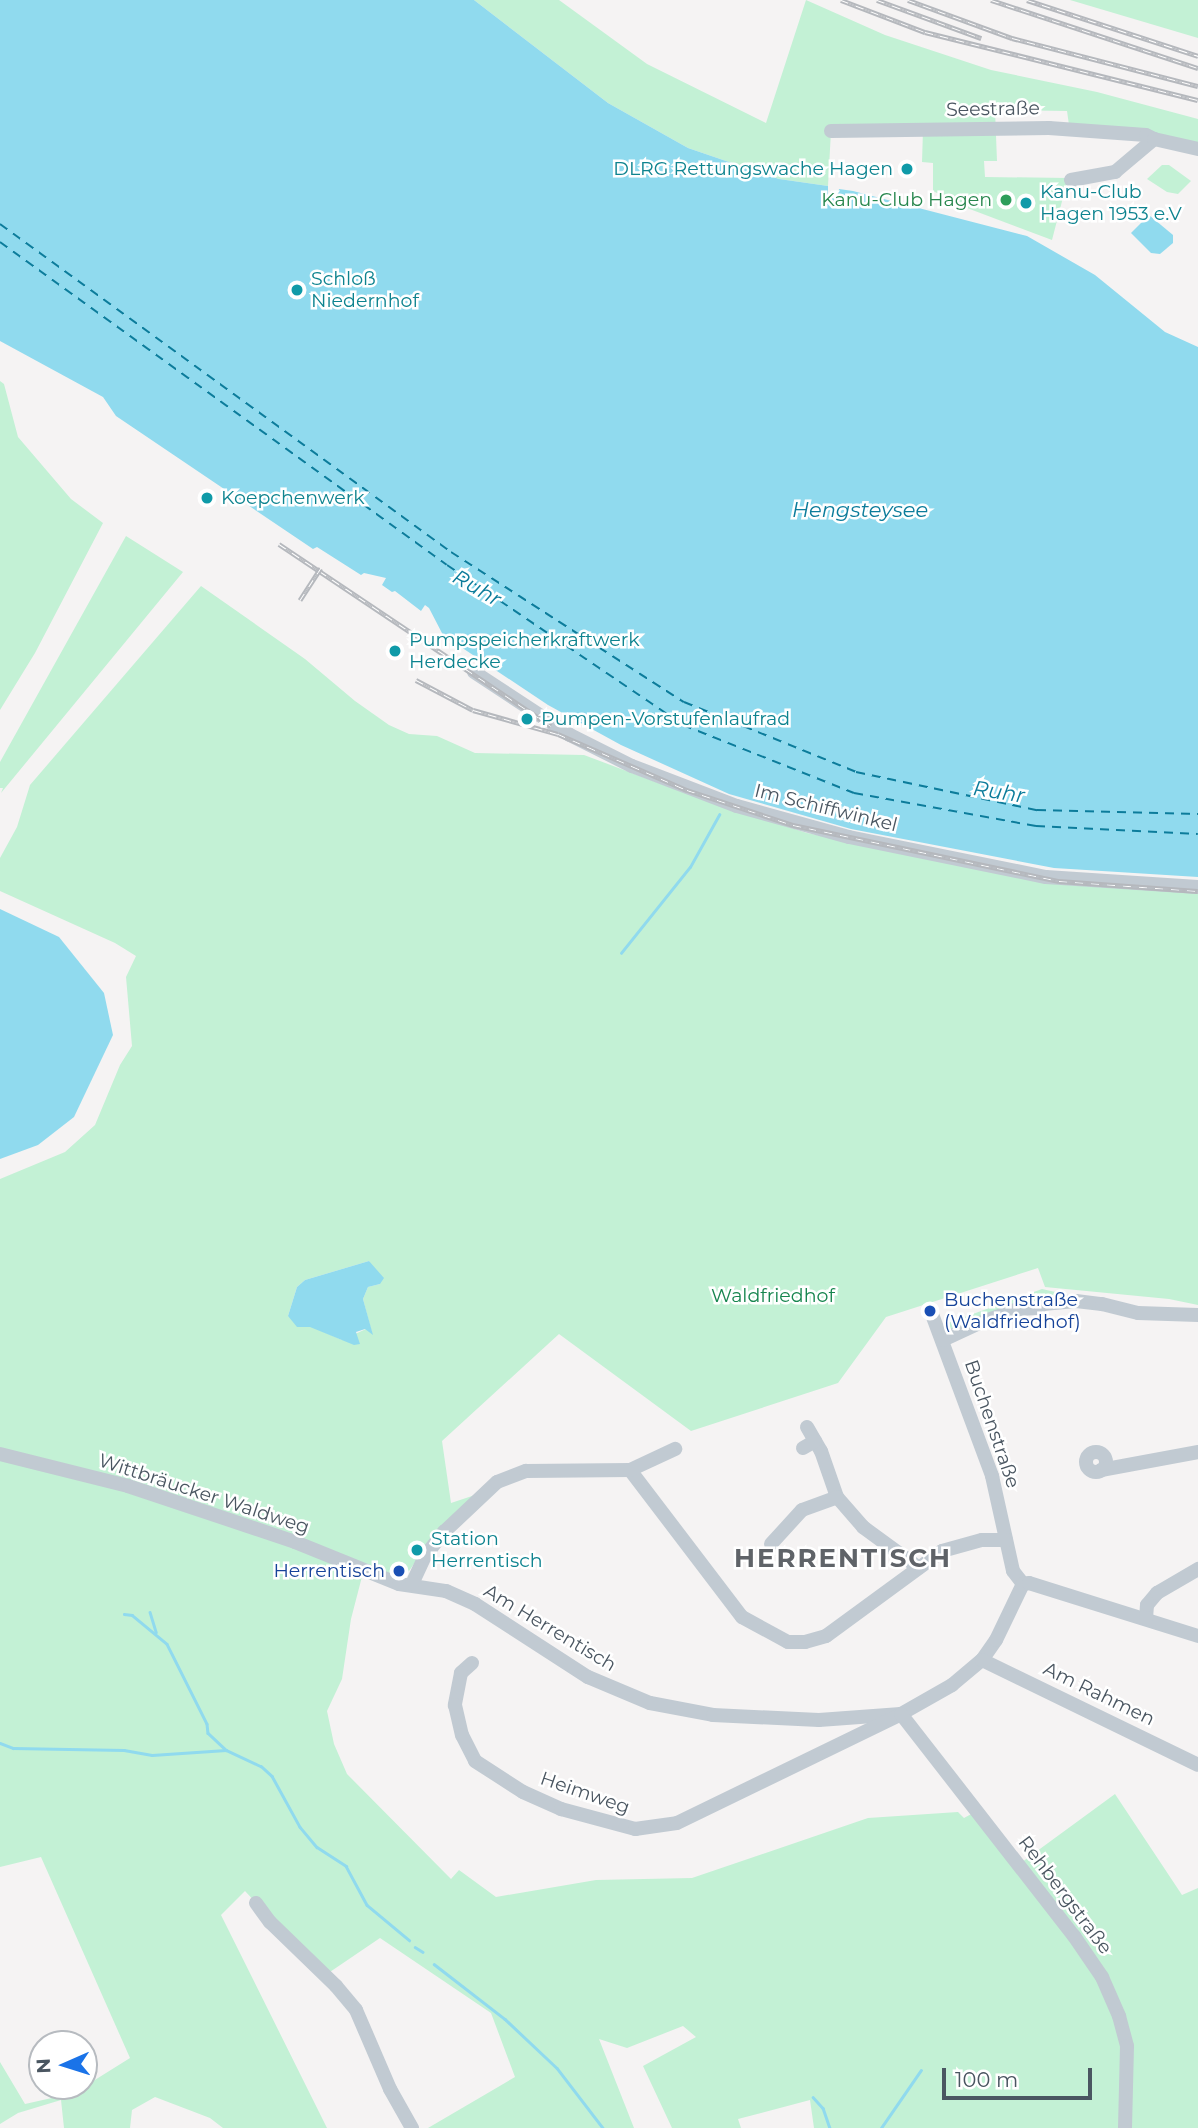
<!DOCTYPE html>
<html>
<head>
<meta charset="utf-8">
<style>
  body { margin:0 }
  #map { position:relative; width:1198px; height:2128px; overflow:hidden; background:#f5f3f3; font-family:Montserrat,sans-serif }
  div>[style] { position:absolute }
  [style*='--x'] { left:calc(var(--x)*1px); top:calc(var(--y)*1px); width:calc(var(--w)*1px); rotate:calc(var(--a)*1deg) }
  .green>* { inset:0; background:#c3f1d5 }
  .water>* { inset:0; background:#90daee }
  .stream>* { height:2.5px; margin:-1.25px; padding:0 1.25px; transform-origin:1.25px; border-radius:1.25px; background:#90daee }
  .ferry>* { height:2px; margin-top:-1px; transform-origin:0; background:repeating-linear-gradient(90deg,#0c7c9b 0 9px,transparent 0 16px) }
  .minor>* { height:14px; margin:-7px; padding:0 7px; transform-origin:7px; border-radius:7px; background:#c1cad2 }
  .minor>.ring { margin:-7px; padding:0; box-sizing:content-box; background:none; border:14px solid #c1cad2; border-radius:50% }
  .rail>* { height:5px; margin-top:-2.5px; transform-origin:0; background:repeating-linear-gradient(90deg,#fff 0 8px,#b5b8bd 0 16px); box-sizing:border-box; border-block:2px solid #b5b8bd }
  .dots>* { width:19px; height:19px; translate:-50% -50%; box-sizing:border-box; border:4px solid #fff; border-radius:50% }
  span { translate:-50% -50%; white-space:nowrap; text-align:center; line-height:1.15; -webkit-text-stroke:5px #fff; paint-order:stroke }
  .street-label { font-size:19px; color:#4a5661 }
  .culture-label { font-size:19px; color:#0d838f }
  .right { translate:-100% -50%; text-align:right }
  .left { translate:0 -50%; text-align:left }
  .leisure-label { font-size:19px; color:#27864d }
  .park-label { font-size:19px; color:#17864f }
  .transit-label { font-size:19px; color:#164399 }
  .water-label { font-size:21px; color:#0c7c9b; font-style:italic }
  .district-label { font-size:26px; color:#5f6368; font-weight:700; letter-spacing:2px }
  .north { position:absolute; left:28px; top:2030px; width:70px; height:70px; box-sizing:border-box; background:#fff; border:2px solid #b7bbc0; border-radius:50%; rotate:267deg; font-size:19px; font-weight:700; line-height:28px; text-align:center; color:#4a5661 }
  .north::after { content:''; display:block; margin:auto; width:24px; height:32px; background:#1a73e8; clip-path:polygon(50% 0,100% 100%,50% 72%,0 100%) }
  .scale { position:absolute; left:942px; top:2068px; width:150px; height:32px; box-sizing:border-box; border:4px solid #4a5661; border-top:0; padding-left:9px; font-size:21px; line-height:24px; white-space:nowrap; color:#4a5661; -webkit-text-stroke:5px #fff; paint-order:stroke }
</style>
</head>
<body>
<div id="map">
  <div class="green">
    <div style="clip-path:polygon(474px 0,559px 0,647px 64px,766px 123px,806px 0,885px 35px,991px 70px,1097px 92px,1198px 119px,1198px 144px,1069px 125px,1067px 111px,995px 110px,997px 161px,984px 161px,985px 177px,1068px 178px,1052px 240px,967px 208px,933px 191px,933px 163px,922px 162px,923px 130px,831px 131px,828px 186px,779px 179px,688px 148px,608px 103px)"></div>
    <div style="clip-path:polygon(1070px 0,1198px 0,1198px 38px)"></div>
    <div style="clip-path:polygon(1162px 165px,1169px 165px,1191px 181px,1178px 194px,1167px 192px,1147px 179px)"></div>
    <div style="clip-path:polygon(0 381px,4px 384px,18px 437px,71px 499px,103px 523px,35px 653px,0 710px)"></div>
    <div style="clip-path:polygon(126px 536px,183px 572px,1px 793px,3px 788px,0 788px,0 762px)"></div>
    <div style="clip-path:polygon(evenodd,201px 586px,305px 659px,355px 701px,389px 725px,409px 734px,437px 736px,475px 753px,584px 755px,693px 796px,807px 833px,1041px 881px,1198px 892px,1198px 1305px,1169px 1299px,1045px 1287px,1038px 1268px,886px 1317px,838px 1383px,691px 1431px,559px 1334px,442px 1441px,451px 1503px,475px 1495px,436px 1532px,409px 1571px,401px 1577px,365px 1565px,351px 1619px,342px 1679px,327px 1711px,334px 1744px,347px 1774px,451px 1879px,459px 1870px,496px 1897px,596px 1880px,692px 1878px,868px 1818px,958px 1812px,964px 1818px,975px 1812px,1018px 1865px,1115px 1794px,1182px 1895px,1198px 1888px,1198px 2128px,814px 2128px,810px 2100px,738px 2119px,741px 2128px,672px 2128px,643px 2066px,696px 2037px,683px 2026px,627px 2048px,599px 2039px,634px 2128px,428px 2128px,515px 2077px,491px 2013px,380px 1938px,324px 1976px,245px 1891px,221px 1915px,327px 2128px,223px 2128px,210px 2118px,155px 2097px,132px 2110px,130px 2128px,64px 2128px,61px 2100px,18px 2113px,0 2124px,0 2062px,25px 2104px,74px 2093px,130px 2058px,41px 1857px,0 1867px,0 1179px,65px 1152px,95px 1125px,120px 1065px,132px 1046px,126px 977px,136px 956px,115px 943px,0 891px,0 858px,17px 827px,30px 785px,201px 586px,369px 1261px,380px 1284px,368px 1287px,363px 1299px,372px 1333px,366px 1329px,342px 1340px,288px 1316px,297px 1287px,305px 1280px,369px 1261px)"></div>
    <div style="clip-path:polygon(1042px 1289px,1060px 1293px,1059px 1298px,1033px 1301px,951px 1329px,946px 1327px,945px 1324px)"></div>
  </div>
  <div class="water">
    <div style="clip-path:polygon(0 0,474px 0,608px 103px,688px 148px,779px 179px,828px 186px,828px 195px,838px 195px,839px 189px,853px 191px,1027px 236px,1095px 275px,1165px 332px,1198px 347px,1198px 877px,1054px 868px,851px 829px,729px 794px,621px 745px,548px 705px,443px 635px,429px 608px,425px 605px,421px 611px,395px 591px,392px 592px,382px 585px,386px 578px,364px 573px,361px 575px,317px 547px,313px 549px,116px 416px,103px 397px,0 341px)"></div>
    <div style="clip-path:polygon(1149px 215px,1173px 235px,1173px 243px,1160px 254px,1151px 253px,1131px 233px)"></div>
    <div style="clip-path:polygon(0 909px,59px 937px,104px 993px,113px 1035px,74px 1117px,38px 1145px,0 1159px)"></div>
    <div style="clip-path:polygon(369px 1261px,384px 1278px,380px 1284px,368px 1287px,363px 1299px,373px 1335px,365px 1329px,356px 1332px,360px 1344px,354px 1345px,310px 1327px,297px 1327px,288px 1316px,297px 1287px,305px 1280px)"></div>
  </div>
  <div class="stream">
    <div style="--x:621;--y:953;--w:110;--a:-51.3"></div>
    <div style="--x:690;--y:867;--w:60;--a:-60.9"></div>
    <div style="--x:150;--y:1612;--w:21;--a:73"></div>
    <div style="--x:124;--y:1614;--w:8;--a:7"></div>
    <div style="--x:132;--y:1615;--w:45;--a:39.6"></div>
    <div style="--x:167;--y:1644;--w:89;--a:63.4"></div>
    <div style="--x:207;--y:1724;--w:9;--a:84"></div>
    <div style="--x:208;--y:1733;--w:25;--a:43"></div>
    <div style="--x:226;--y:1750;--w:38;--a:25"></div>
    <div style="--x:261;--y:1766;--w:15;--a:42"></div>
    <div style="--x:272;--y:1776;--w:58;--a:61.2"></div>
    <div style="--x:300;--y:1827;--w:26;--a:50"></div>
    <div style="--x:317;--y:1847;--w:35;--a:33"></div>
    <div style="--x:346;--y:1866;--w:44;--a:61.7"></div>
    <div style="--x:367;--y:1905;--w:55;--a:39.8"></div>
    <div style="--x:0;--y:1743;--w:14;--a:21"></div>
    <div style="--x:13;--y:1748;--w:111;--a:1"></div>
    <div style="--x:124;--y:1750;--w:28;--a:10"></div>
    <div style="--x:152;--y:1755;--w:74;--a:-3.9"></div>
    <div style="--x:415;--y:1947;--w:9;--a:32"></div>
    <div style="--x:434;--y:1964;--w:90;--a:37.8"></div>
    <div style="--x:505;--y:2019;--w:71;--a:43.3"></div>
    <div style="--x:557;--y:2068;--w:76;--a:52.5"></div>
    <div style="--x:813;--y:2097;--w:15;--a:48"></div>
    <div style="--x:823;--y:2108;--w:21;--a:71"></div>
    <div style="--x:881;--y:2128;--w:70;--a:-55.4"></div>
  </div>
  <div class="ferry">
    <div style="--x:0;--y:224;--w:558;--a:36.03"></div>
    <div style="--x:451;--y:552;--w:277;--a:32.8"></div>
    <div style="--x:684;--y:702;--w:186;--a:22.1"></div>
    <div style="--x:856;--y:772;--w:185;--a:11.9"></div>
    <div style="--x:1037;--y:810;--w:161;--a:1.4"></div>
    <div style="--x:0;--y:242;--w:551;--a:35.85"></div>
    <div style="--x:447;--y:565;--w:285;--a:34.1"></div>
    <div style="--x:683;--y:725;--w:184;--a:21.7"></div>
    <div style="--x:854;--y:793;--w:185;--a:10.3"></div>
    <div style="--x:1036;--y:826;--w:162;--a:2.8"></div>
  </div>
  <div class="minor">
    <div style="--x:831;--y:131;--w:218;--a:-0.8"></div>
    <div style="--x:1049;--y:128;--w:97;--a:4.1"></div>
    <div style="--x:1146;--y:135;--w:9;--a:27"></div>
    <div style="--x:1071;--y:180;--w:45;--a:-10.3"></div>
    <div style="--x:1115;--y:172;--w:51;--a:-40.2"></div>
    <div style="--x:1154;--y:139;--w:45;--a:12.8"></div>
    <div style="--x:474;--y:672;--w:115;--a:33.3"></div>
    <div style="--x:570;--y:735;--w:69;--a:26.6"></div>
    <div style="--x:632;--y:766;--w:112;--a:20.9"></div>
    <div style="--x:737;--y:806;--w:116;--a:15.5"></div>
    <div style="--x:849;--y:837;--w:201;--a:11.5"></div>
    <div style="--x:1046;--y:877;--w:152;--a:3.8"></div>
    <div style="--x:933;--y:1317;--w:170;--a:69.6"></div>
    <div style="--x:992;--y:1476;--w:97;--a:77.5"></div>
    <div style="--x:1013;--y:1571;--w:16;--a:52"></div>
    <div style="--x:943;--y:1340;--w:38;--a:-25"></div>
    <div style="--x:977;--y:1324;--w:44;--a:-20.1"></div>
    <div style="--x:1018;--y:1309;--w:20;--a:-3"></div>
    <div style="--x:1038;--y:1308;--w:6;--a:-39"></div>
    <div style="--x:1043;--y:1304;--w:33;--a:-5"></div>
    <div style="--x:1076;--y:1301;--w:26;--a:7"></div>
    <div style="--x:1102;--y:1304;--w:37;--a:14"></div>
    <div style="--x:1138;--y:1313;--w:60;--a:1.9"></div>
    <div style="--x:807;--y:1427;--w:28;--a:60"></div>
    <div style="--x:821;--y:1451;--w:49;--a:70.8"></div>
    <div style="--x:837;--y:1497;--w:40;--a:49"></div>
    <div style="--x:863;--y:1527;--w:69;--a:36.2"></div>
    <div style="--x:803;--y:1448;--w:14;--a:-30"></div>
    <div class="ring" style="left:1086px;top:1452px;width:6px;height:6px"></div>
    <div style="--x:0;--y:1454;--w:132;--a:14"></div>
    <div style="--x:128;--y:1486;--w:176;--a:18.5"></div>
    <div style="--x:295;--y:1542;--w:112;--a:22"></div>
    <div style="--x:399;--y:1584;--w:48;--a:8.5"></div>
    <div style="--x:446;--y:1591;--w:32;--a:24"></div>
    <div style="--x:475;--y:1604;--w:135;--a:32.9"></div>
    <div style="--x:588;--y:1677;--w:67;--a:22.8"></div>
    <div style="--x:650;--y:1703;--w:64;--a:10.8"></div>
    <div style="--x:713;--y:1715;--w:106;--a:2.7"></div>
    <div style="--x:819;--y:1720;--w:82;--a:-4.2"></div>
    <div style="--x:901;--y:1714;--w:59;--a:-29.6"></div>
    <div style="--x:952;--y:1685;--w:39;--a:-40"></div>
    <div style="--x:982;--y:1660;--w:24;--a:-55"></div>
    <div style="--x:996;--y:1640;--w:62;--a:-64.3"></div>
    <div style="--x:630;--y:1470;--w:185;--a:52.7"></div>
    <div style="--x:742;--y:1617;--w:52;--a:28.5"></div>
    <div style="--x:788;--y:1642;--w:17;--a:0"></div>
    <div style="--x:805;--y:1642;--w:22;--a:-16"></div>
    <div style="--x:826;--y:1636;--w:144;--a:-36.2"></div>
    <div style="--x:942;--y:1551;--w:41;--a:-15.4"></div>
    <div style="--x:982;--y:1540;--w:24;--a:0"></div>
    <div style="--x:1101;--y:1470;--w:99;--a:-10.5"></div>
    <div style="--x:771;--y:1544;--w:46;--a:-47.6"></div>
    <div style="--x:802;--y:1510;--w:37;--a:-20"></div>
    <div style="--x:412;--y:1584;--w:31;--a:-65"></div>
    <div style="--x:425;--y:1556;--w:31;--a:-52"></div>
    <div style="--x:444;--y:1532;--w:73;--a:-43.3"></div>
    <div style="--x:497;--y:1482;--w:31;--a:-21"></div>
    <div style="--x:526;--y:1471;--w:104;--a:-0.6"></div>
    <div style="--x:630;--y:1470;--w:50;--a:-25"></div>
    <div style="--x:1023;--y:1584;--w:6;--a:-9"></div>
    <div style="--x:1029;--y:1583;--w:177;--a:17.4"></div>
    <div style="--x:1146;--y:1619;--w:14;--a:-86"></div>
    <div style="--x:1147;--y:1605;--w:16;--a:-50"></div>
    <div style="--x:1157;--y:1593;--w:48;--a:-30.3"></div>
    <div style="--x:982;--y:1660;--w:240;--a:25.9"></div>
    <div style="--x:472;--y:1663;--w:15;--a:138"></div>
    <div style="--x:461;--y:1673;--w:33;--a:101"></div>
    <div style="--x:455;--y:1705;--w:31;--a:77"></div>
    <div style="--x:462;--y:1735;--w:29;--a:63"></div>
    <div style="--x:475;--y:1761;--w:57;--a:32.9"></div>
    <div style="--x:523;--y:1792;--w:42;--a:24.1"></div>
    <div style="--x:561;--y:1809;--w:77;--a:15.1"></div>
    <div style="--x:635;--y:1829;--w:42;--a:-8.1"></div>
    <div style="--x:677;--y:1823;--w:249;--a:-25.9"></div>
    <div style="--x:901;--y:1714;--w:281;--a:52.1"></div>
    <div style="--x:1074;--y:1936;--w:50;--a:55.7"></div>
    <div style="--x:1102;--y:1977;--w:43;--a:66.4"></div>
    <div style="--x:1119;--y:2016;--w:31;--a:75"></div>
    <div style="--x:1127;--y:2046;--w:82;--a:91.4"></div>
    <div style="--x:256;--y:1903;--w:24;--a:54"></div>
    <div style="--x:270;--y:1922;--w:92;--a:44.1"></div>
    <div style="--x:336;--y:1986;--w:31;--a:50"></div>
    <div style="--x:356;--y:2010;--w:86;--a:66.7"></div>
    <div style="--x:390;--y:2089;--w:45;--a:60.6"></div>
  </div>
  <div class="rail">
    <div style="--x:841;--y:0;--w:90;--a:20.9"></div>
    <div style="--x:925;--y:32;--w:281;--a:14"></div>
    <div style="--x:877;--y:0;--w:111;--a:20.1"></div>
    <div style="--x:908;--y:0;--w:111;--a:20.1"></div>
    <div style="--x:1012;--y:38;--w:192;--a:14.5"></div>
    <div style="--x:991;--y:0;--w:218;--a:18.2"></div>
    <div style="--x:1027;--y:0;--w:180;--a:18.1"></div>
    <div style="--x:279;--y:544;--w:327;--a:33.8"></div>
    <div style="--x:300;--y:600;--w:38;--a:-57"></div>
    <div style="--x:416;--y:680;--w:64;--a:27.8"></div>
    <div style="--x:473;--y:710;--w:88;--a:15.8"></div>
    <div style="--x:558;--y:734;--w:141;--a:23.5"></div>
    <div style="--x:687;--y:790;--w:112;--a:18.3"></div>
    <div style="--x:793;--y:825;--w:272;--a:11.9"></div>
    <div style="--x:1059;--y:881;--w:139;--a:4.1"></div>
  </div>
  <div class="dots">
    <div style="left:907px;top:169px;background:#0f9aa8"></div>
    <div style="left:1006px;top:200px;background:#2e9e5b"></div>
    <div style="left:1026px;top:203px;background:#0f9aa8"></div>
    <div style="left:297px;top:290px;background:#0f9aa8"></div>
    <div style="left:207px;top:498px;background:#0f9aa8"></div>
    <div style="left:395px;top:651px;background:#0f9aa8"></div>
    <div style="left:527px;top:719px;background:#0f9aa8"></div>
    <div style="left:930px;top:1311px;background:#1a4fb4"></div>
    <div style="left:417px;top:1550px;background:#0f9aa8"></div>
    <div style="left:399px;top:1571px;background:#1a4fb4"></div>
  </div>
  <div class="street-label">
    <span style="left:993px;top:109px;rotate:-1deg">Seestraße</span>
    <span style="left:826px;top:808px;rotate:14deg">Im Schiffwinkel</span>
    <span style="left:992px;top:1424px;rotate:71deg">Buchenstraße</span>
    <span style="left:204px;top:1494px;rotate:18deg">Wittbräucker Waldweg</span>
    <span style="left:550px;top:1628px;rotate:31deg">Am Herrentisch</span>
    <span style="left:1099px;top:1694px;rotate:26deg">Am Rahmen</span>
    <span style="left:585px;top:1793px;rotate:19deg">Heimweg</span>
    <span style="left:1065px;top:1895px;rotate:53deg">Rehbergstraße</span>
  </div>
  <div class="culture-label">
    <span class="right" style="left:893px;top:169px">DLRG Rettungswache Hagen</span>
    <span class="left" style="left:1040px;top:203px">Kanu-Club<br>Hagen 1953 e.V</span>
    <span class="left" style="left:311px;top:290px">Schloß<br>Niedernhof</span>
    <span class="left" style="left:221px;top:498px">Koepchenwerk</span>
    <span class="left" style="left:409px;top:651px">Pumpspeicherkraftwerk<br>Herdecke</span>
    <span class="left" style="left:541px;top:719px">Pumpen-Vorstufenlaufrad</span>
    <span class="left" style="left:431px;top:1550px">Station<br>Herrentisch</span>
  </div>
  <div class="leisure-label">
    <span class="right" style="left:992px;top:200px">Kanu-Club Hagen</span>
  </div>
  <div class="park-label">
    <span style="left:773px;top:1296px">Waldfriedhof</span>
  </div>
  <div class="transit-label">
    <span class="left" style="left:944px;top:1311px">Buchenstraße<br>(Waldfriedhof)</span>
    <span class="right" style="left:385px;top:1571px">Herrentisch</span>
  </div>
  <div class="water-label">
    <span style="left:860px;top:510px">Hengsteysee</span>
    <span style="left:477px;top:588px;rotate:30deg">Ruhr</span>
    <span style="left:999px;top:792px;rotate:9deg">Ruhr</span>
  </div>
  <div class="district-label">
    <span style="left:843px;top:1559px">HERRENTISCH</span>
  </div>
  <div class="north">N</div>
  <div class="scale">100 m</div>
</div>
</body>
</html>
